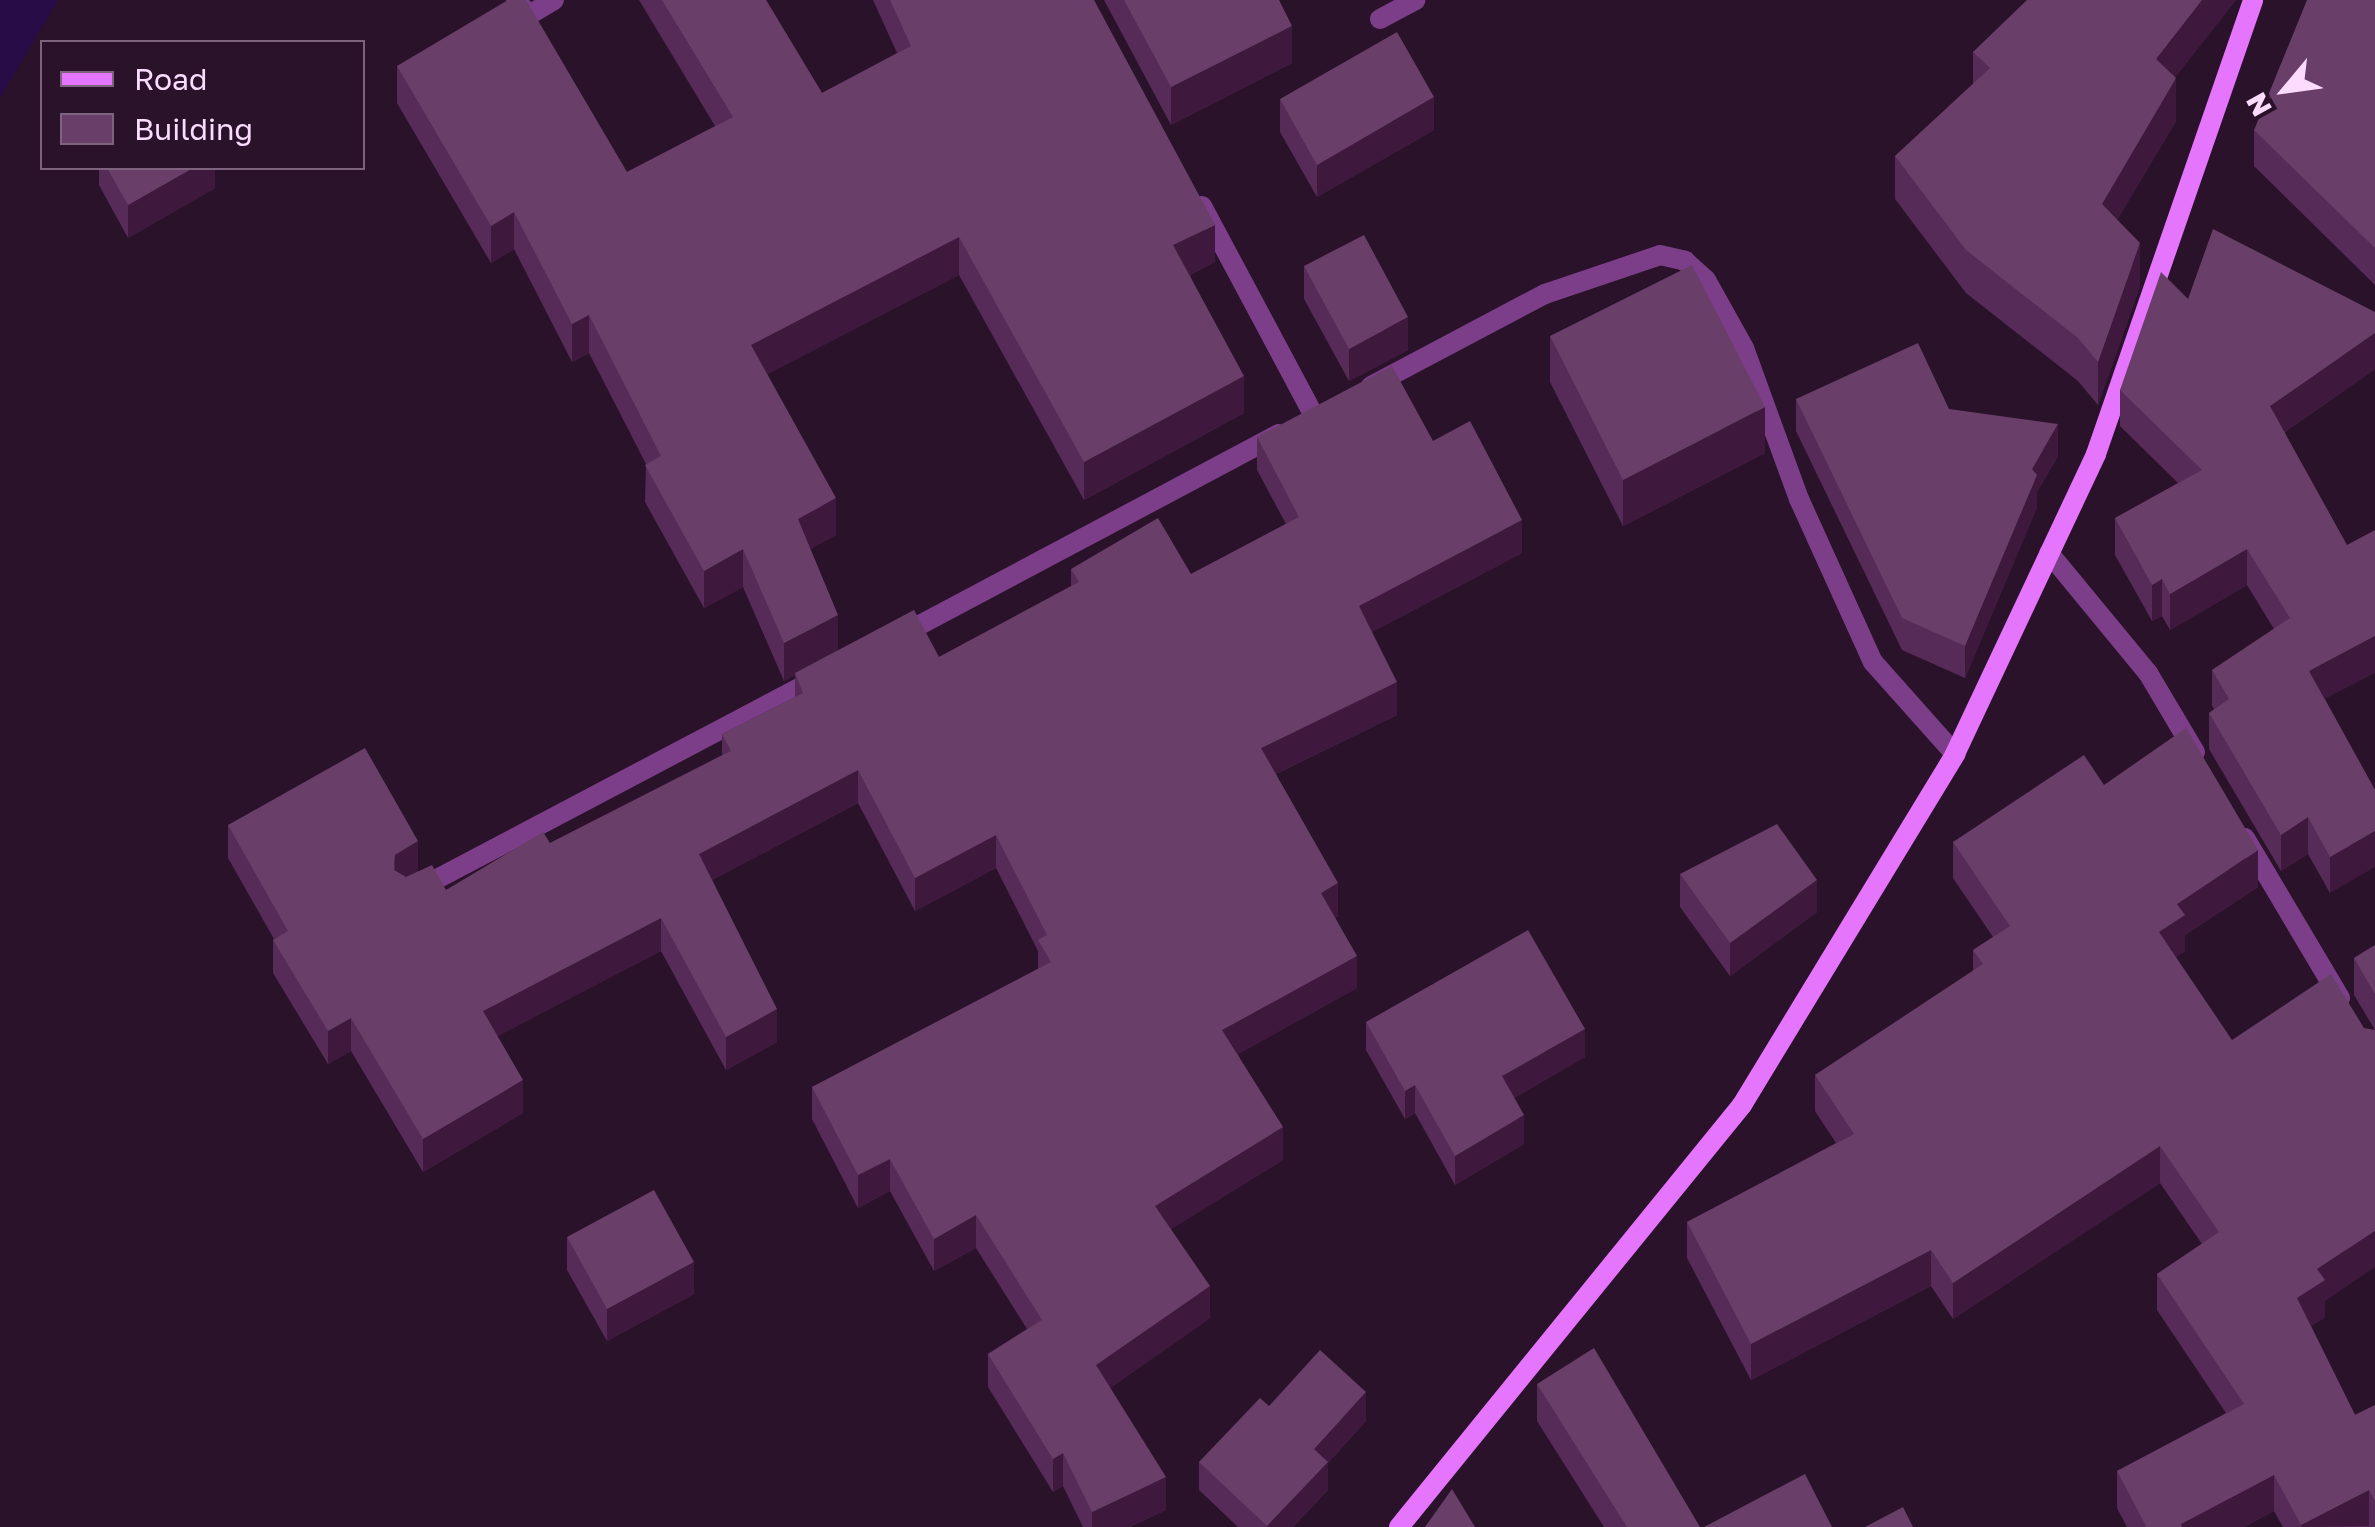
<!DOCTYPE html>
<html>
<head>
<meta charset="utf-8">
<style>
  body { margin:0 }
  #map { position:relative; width:2375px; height:1527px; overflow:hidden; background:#2a122a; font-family:"Golos Text",sans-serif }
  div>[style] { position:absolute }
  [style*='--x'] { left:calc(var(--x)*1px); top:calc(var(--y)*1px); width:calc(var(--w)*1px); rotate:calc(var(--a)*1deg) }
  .water>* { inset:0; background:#270c48 }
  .street>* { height:20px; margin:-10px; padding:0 10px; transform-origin:10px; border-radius:10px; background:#7c3e88 }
  .secondary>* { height:20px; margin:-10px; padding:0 10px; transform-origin:10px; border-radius:10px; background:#e575fc }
  .wall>* { inset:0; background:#572b57 }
  .shaded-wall>* { inset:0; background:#3e193d }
  .building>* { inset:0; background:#693e69 }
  span { translate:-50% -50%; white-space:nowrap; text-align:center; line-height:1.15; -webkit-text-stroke:8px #2a122a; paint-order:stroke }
  .legend { position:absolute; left:40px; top:40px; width:325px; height:130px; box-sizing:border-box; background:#2a122a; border:2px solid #7e637f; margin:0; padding:12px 18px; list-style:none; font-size:30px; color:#fbdcfe }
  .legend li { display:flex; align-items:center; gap:20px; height:50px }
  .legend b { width:50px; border:2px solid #7e637f }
  .north { position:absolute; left:2235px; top:40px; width:100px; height:100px; -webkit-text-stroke:8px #2a122a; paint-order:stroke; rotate:241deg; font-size:28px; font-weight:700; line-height:40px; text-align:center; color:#fbdcfe }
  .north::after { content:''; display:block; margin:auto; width:35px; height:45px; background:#fbdcfe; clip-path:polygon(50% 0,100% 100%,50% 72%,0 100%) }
</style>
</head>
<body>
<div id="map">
  <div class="water">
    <div style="clip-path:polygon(0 0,58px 0,0 98px)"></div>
  </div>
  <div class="street">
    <div style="--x:516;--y:0;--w:20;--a:49"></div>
    <div style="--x:529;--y:15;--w:29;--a:-31"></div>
    <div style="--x:1380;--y:19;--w:40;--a:-28"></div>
    <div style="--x:1202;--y:206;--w:238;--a:61.9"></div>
    <div style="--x:1371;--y:386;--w:197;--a:-27.9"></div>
    <div style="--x:1545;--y:294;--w:121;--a:-18.7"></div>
    <div style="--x:1660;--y:255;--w:26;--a:13"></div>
    <div style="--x:1685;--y:261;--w:28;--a:42"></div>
    <div style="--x:1706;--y:280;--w:78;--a:60.8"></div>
    <div style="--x:1744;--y:348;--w:161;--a:70"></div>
    <div style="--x:1799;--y:499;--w:179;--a:65.6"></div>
    <div style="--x:1873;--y:662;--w:123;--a:48.3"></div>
    <div style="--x:2049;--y:553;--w:156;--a:50.5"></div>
    <div style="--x:2148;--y:673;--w:92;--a:59.3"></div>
    <div style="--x:899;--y:636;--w:430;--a:-28"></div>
    <div style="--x:2245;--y:838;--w:186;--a:59.3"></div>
    <div style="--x:416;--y:890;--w:451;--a:-27.8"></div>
  </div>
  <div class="secondary">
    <div style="--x:1399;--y:1527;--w:544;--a:-50.9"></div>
    <div style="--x:1742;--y:1105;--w:411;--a:-58.7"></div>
    <div style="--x:1955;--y:754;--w:331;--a:-64.8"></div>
    <div style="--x:2096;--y:454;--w:480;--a:-70.9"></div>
  </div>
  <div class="wall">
    <div style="clip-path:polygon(639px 0,766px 0,822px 93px,897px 53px,873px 0,1094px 0,1215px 262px,1190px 275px,1244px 413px,1084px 500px,959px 275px,767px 374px,836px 535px,810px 549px,838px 651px,939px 657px,1071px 586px,1071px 569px,1191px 574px,1286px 524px,1257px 470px,1257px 437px,1433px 441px,1522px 553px,1372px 632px,1397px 715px,1276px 774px,1338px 916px,1335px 918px,1357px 988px,1238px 1054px,1283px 1160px,1171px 1229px,1210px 1318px,1110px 1388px,1166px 1510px,1130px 1527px,1083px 1527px,1063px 1486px,1053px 1492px,988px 1387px,988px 1354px,1027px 1329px,976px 1248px,934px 1271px,890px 1191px,858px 1208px,812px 1119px,812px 1087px,1038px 969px,1038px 951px,996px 868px,915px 911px,858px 803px,712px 880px,777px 1042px,726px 1070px,661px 951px,497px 1036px,523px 1113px,423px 1172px,351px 1051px,328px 1064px,273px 973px,273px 940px,274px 939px,228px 858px,228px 825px,418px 871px,446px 890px,550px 843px,722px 755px,722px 734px,795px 697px,795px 675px,784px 681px,743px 587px,704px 608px,645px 502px,646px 464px,589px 353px,572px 362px,514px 249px,491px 263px,397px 103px,397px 66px,627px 172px,715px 126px)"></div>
    <div style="clip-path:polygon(1104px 0,1279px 0,1292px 63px,1171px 125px)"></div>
    <div style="clip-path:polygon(2236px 0,2175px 77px,2176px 121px,2117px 220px,2140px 286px,2098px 405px,2078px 381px,1966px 293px,1895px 199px,1895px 156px,1973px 84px,1973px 52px)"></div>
    <div style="clip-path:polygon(2375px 0,2375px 285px,2254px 166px,2254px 130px)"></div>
    <div style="clip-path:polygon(1280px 99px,1434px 130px,1317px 197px,1280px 132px)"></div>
    <div style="clip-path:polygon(99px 168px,215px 168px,215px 188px,128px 238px,99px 185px)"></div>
    <div style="clip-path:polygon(1304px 266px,1408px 350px,1349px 381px,1304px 299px)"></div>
    <div style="clip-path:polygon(2188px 299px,2375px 369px,2285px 432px,2325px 699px,2375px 790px,2330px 893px,2308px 854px,2281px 871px,2209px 749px,2209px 713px,2214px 709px,2212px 706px,2212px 670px,2274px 629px,2247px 585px,2170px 630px,2162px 616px,2152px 621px,2115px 555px,2115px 518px,2178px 483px,2120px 426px,2120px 390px)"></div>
    <div style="clip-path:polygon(1550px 336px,1765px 453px,1623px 526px,1550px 382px)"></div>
    <div style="clip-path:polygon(1796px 399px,1949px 409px,2058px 456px,2037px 492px,2037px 507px,1965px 678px,1902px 650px,1796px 431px)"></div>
    <div style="clip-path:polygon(2104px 785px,2258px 887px,2185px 935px,2185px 951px,2176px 957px,2325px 1301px,2325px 1317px,2311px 1326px,2355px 1415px,2375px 1405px,2375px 1527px,2283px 1527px,2274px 1511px,2244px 1527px,2127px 1527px,2117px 1508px,2117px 1471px,2226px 1413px,2157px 1310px,2157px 1274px,2202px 1244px,2160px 1183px,1953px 1319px,1931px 1286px,1751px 1380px,1687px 1258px,1687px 1222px,1836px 1143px,1815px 1111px,1815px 1075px,1973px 971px,1973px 950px,1993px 937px,1953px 878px,1953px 842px)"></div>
    <div style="clip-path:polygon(1680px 874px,1817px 912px,1730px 976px,1680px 907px)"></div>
    <div style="clip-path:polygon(2375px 945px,2375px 1030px,2354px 995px,2354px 958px)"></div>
    <div style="clip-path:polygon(1366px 1022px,1585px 1057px,1514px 1098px,1524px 1144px,1455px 1185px,1415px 1113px,1405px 1119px,1366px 1050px)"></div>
    <div style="clip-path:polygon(567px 1237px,694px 1294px,607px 1341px,567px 1270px)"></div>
    <div style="clip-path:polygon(1537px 1384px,1700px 1527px,1604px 1527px,1537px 1421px)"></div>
    <div style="clip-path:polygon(1269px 1406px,1366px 1421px,1328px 1463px,1328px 1490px,1293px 1527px,1238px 1527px,1199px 1490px,1199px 1462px)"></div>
  </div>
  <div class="shaded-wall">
    <div style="clip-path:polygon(2202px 0,2236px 0,2156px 102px,2156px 59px)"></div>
    <div style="clip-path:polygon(1292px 26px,1292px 63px,1171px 125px,1171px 87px)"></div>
    <div style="clip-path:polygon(2176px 78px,2176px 121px,2102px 246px,2102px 204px)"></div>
    <div style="clip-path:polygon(1434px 97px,1434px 130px,1317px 197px,1317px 165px)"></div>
    <div style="clip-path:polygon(193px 168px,215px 168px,215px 188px,128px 238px,128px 205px)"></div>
    <div style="clip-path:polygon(514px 212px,514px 249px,491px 263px,491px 226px)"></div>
    <div style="clip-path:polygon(1215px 225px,1215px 262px,1173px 283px,1173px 245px)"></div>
    <div style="clip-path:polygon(959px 237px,959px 275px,751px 383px,751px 345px)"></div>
    <div style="clip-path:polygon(2140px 243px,2140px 286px,2098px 405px,2098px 362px)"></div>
    <div style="clip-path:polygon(589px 315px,589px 353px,572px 362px,572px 324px)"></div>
    <div style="clip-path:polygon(1408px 317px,1408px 350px,1349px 381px,1349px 349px)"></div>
    <div style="clip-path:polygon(2375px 333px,2375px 369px,2270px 442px,2270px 406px)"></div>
    <div style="clip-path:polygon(1244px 376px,1244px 413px,1084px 500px,1084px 462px)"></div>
    <div style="clip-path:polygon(1765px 407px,1765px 453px,1623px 526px,1623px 480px)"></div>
    <div style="clip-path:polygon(2058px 424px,2058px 456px,2037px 492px,2037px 507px,1965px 678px,1965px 646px,2032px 469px)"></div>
    <div style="clip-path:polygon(836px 498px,836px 535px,798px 556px,798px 519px)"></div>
    <div style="clip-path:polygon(1522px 520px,1522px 553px,1359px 639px,1359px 606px)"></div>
    <div style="clip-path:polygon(743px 549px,743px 587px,704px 608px,704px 571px)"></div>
    <div style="clip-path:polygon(2247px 549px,2247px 585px,2170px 630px,2170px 594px)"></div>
    <div style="clip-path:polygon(2162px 579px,2162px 616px,2152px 621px,2152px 585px)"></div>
    <div style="clip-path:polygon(838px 615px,838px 652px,784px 681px,784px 643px)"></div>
    <div style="clip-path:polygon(2375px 636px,2375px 673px,2309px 707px,2309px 671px)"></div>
    <div style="clip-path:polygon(1397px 682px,1397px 715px,1261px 781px,1261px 748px)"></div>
    <div style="clip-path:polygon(858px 770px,858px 803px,699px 887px,699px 854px)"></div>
    <div style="clip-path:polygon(2308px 817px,2308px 854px,2281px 871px,2281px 835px)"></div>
    <div style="clip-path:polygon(2375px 831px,2375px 867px,2330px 893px,2330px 857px)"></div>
    <div style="clip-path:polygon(996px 835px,996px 868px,915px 911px,915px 878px)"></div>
    <div style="clip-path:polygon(418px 841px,418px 874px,394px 903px,395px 855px)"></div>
    <div style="clip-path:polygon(2258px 850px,2258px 887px,2185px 935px,2185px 951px,2159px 968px,2159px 932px,2177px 904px)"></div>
    <div style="clip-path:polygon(1817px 880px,1817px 912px,1730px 976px,1730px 943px)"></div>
    <div style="clip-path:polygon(1338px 883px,1338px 916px,1321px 926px,1321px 893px)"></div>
    <div style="clip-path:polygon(661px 918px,661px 951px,483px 1044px,483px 1011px)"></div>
    <div style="clip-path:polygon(1357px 956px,1357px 988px,1222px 1063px,1222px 1030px)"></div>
    <div style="clip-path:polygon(777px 1009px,777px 1042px,726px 1070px,726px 1037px)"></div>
    <div style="clip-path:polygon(351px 1018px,351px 1051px,328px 1064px,328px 1031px)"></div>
    <div style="clip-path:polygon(1585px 1029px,1585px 1057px,1502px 1105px,1502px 1076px)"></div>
    <div style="clip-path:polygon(523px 1080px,523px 1113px,423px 1172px,423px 1139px)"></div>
    <div style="clip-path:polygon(1415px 1085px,1415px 1113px,1405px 1119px,1405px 1091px)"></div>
    <div style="clip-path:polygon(1524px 1115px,1524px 1144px,1455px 1185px,1455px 1156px)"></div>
    <div style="clip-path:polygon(1283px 1127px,1283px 1160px,1155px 1239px,1155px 1206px)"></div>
    <div style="clip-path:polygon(2160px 1146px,2160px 1183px,1953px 1319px,1953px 1283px)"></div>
    <div style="clip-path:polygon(890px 1159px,890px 1191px,858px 1208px,858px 1175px)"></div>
    <div style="clip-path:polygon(976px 1215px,976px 1248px,934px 1271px,934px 1239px)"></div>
    <div style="clip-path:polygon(2375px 1231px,2375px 1267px,2325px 1301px,2325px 1317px,2297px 1335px,2297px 1298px,2317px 1269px)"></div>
    <div style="clip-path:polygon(1931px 1250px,1931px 1286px,1751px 1380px,1751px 1344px)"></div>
    <div style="clip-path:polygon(694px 1262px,694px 1294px,607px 1341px,607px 1309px)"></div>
    <div style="clip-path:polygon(1210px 1286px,1210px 1318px,1096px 1398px,1096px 1365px)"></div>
    <div style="clip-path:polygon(1366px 1392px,1366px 1421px,1328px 1463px,1328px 1490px,1293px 1527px,1267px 1527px,1314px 1449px)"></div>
    <div style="clip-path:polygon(1063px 1453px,1063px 1486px,1053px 1492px,1053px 1459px)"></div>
    <div style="clip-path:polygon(2274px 1475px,2274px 1511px,2244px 1527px,2181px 1527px,2181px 1524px)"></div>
    <div style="clip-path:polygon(1166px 1477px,1166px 1510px,1130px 1527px,1092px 1527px,1092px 1512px)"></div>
    <div style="clip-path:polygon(2369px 1490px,2369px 1526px,2301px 1527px,2301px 1525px)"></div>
  </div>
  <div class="building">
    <div style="clip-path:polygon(508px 0,526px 0,627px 172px,733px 117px,662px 0,766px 0,822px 93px,911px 46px,890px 0,1094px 0,1215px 225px,1173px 245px,1244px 376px,1084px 462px,959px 237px,751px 345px,836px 498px,798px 519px,838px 615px,784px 643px,743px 549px,704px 571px,645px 465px,661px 456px,589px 315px,572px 324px,514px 212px,491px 226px,397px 66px)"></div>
    <div style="clip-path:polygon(1124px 0,1279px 0,1292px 26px,1171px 87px)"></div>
    <div style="clip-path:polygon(2027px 0,2202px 0,2156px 59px,2176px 78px,2102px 204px,2140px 243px,2098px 362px,2078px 338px,1966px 250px,1895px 156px,1990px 68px,1973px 52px)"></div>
    <div style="clip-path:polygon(2307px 0,2375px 0,2375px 248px,2254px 130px)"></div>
    <div style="clip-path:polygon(1397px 32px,1434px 97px,1317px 165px,1280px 99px)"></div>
    <div style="clip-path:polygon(107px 168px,193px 168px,128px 205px)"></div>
    <div style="clip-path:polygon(2213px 229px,2375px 312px,2375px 333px,2270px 406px,2347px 545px,2375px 530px,2375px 636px,2309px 671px,2375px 790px,2375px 831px,2330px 857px,2308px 817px,2281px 835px,2209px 713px,2229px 699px,2212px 670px,2290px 618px,2247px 549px,2170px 594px,2162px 579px,2152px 585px,2115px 518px,2202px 470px,2120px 390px,2161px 272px,2188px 299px)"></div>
    <div style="clip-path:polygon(1364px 235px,1408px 317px,1349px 349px,1304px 266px)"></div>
    <div style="clip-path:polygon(1692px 265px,1765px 407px,1623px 480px,1550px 336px)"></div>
    <div style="clip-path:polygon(1918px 343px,1949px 409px,2058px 424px,2032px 469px,2037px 475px,1965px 646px,1902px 618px,1796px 399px)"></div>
    <div style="clip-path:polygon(1392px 366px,1433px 441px,1470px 421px,1522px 520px,1359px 606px,1397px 682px,1261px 748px,1338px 883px,1321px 893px,1357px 956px,1222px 1030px,1283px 1127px,1155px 1206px,1210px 1286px,1096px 1365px,1166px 1477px,1092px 1512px,1063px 1453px,1053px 1459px,988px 1354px,1042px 1320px,976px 1215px,934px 1239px,890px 1159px,858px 1175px,812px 1087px,1051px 962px,1038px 940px,1047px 935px,996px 835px,915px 878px,858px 770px,699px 854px,777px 1009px,726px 1037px,661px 918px,483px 1011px,523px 1080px,423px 1139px,351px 1018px,328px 1031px,273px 940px,288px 931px,228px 825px,365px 748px,418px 841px,395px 855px,394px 870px,406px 877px,432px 865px,446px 890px,543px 832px,550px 843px,731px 751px,722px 734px,803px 693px,795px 673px,914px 610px,939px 657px,1079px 582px,1071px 569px,1158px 518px,1191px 574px,1299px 517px,1257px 437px)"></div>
    <div style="clip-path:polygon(2186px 728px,2258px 850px,2177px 904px,2185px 915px,2159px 932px,2232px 1040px,2331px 974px,2364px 1028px,2375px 1030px,2375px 1231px,2317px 1269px,2325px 1280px,2297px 1298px,2355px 1415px,2375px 1405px,2375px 1501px,2369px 1490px,2301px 1525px,2274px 1475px,2181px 1524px,2182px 1527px,2144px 1527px,2146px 1526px,2117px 1471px,2244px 1404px,2157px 1274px,2219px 1232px,2160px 1146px,1953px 1283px,1931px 1250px,1751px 1344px,1687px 1222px,1854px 1134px,1815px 1075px,1983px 964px,1973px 950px,2010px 926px,1953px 842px,2084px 755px,2104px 785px)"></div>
    <div style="clip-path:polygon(1777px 824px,1817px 880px,1730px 943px,1680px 874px)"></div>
    <div style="clip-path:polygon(1528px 930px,1585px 1029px,1502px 1076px,1524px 1115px,1455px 1156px,1415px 1085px,1405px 1091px,1366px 1022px)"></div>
    <div style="clip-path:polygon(2375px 945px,2375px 994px,2354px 958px)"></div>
    <div style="clip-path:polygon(654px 1190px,694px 1262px,607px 1309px,567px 1237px)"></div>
    <div style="clip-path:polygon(1594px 1348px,1700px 1527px,1627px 1527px,1537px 1384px)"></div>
    <div style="clip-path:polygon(1320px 1350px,1366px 1392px,1314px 1449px,1328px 1462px,1267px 1526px,1199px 1462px,1260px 1398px,1269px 1406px)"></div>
    <div style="clip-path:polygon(1805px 1474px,1832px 1527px,1704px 1527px)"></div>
    <div style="clip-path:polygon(1452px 1489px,1475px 1527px,1425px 1527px)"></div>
    <div style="clip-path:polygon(1903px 1507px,1913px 1527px,1865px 1527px)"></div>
  </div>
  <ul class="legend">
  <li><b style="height:12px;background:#e575fc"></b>Road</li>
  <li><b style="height:28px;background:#693e69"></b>Building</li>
  </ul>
  <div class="north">N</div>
</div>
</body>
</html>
